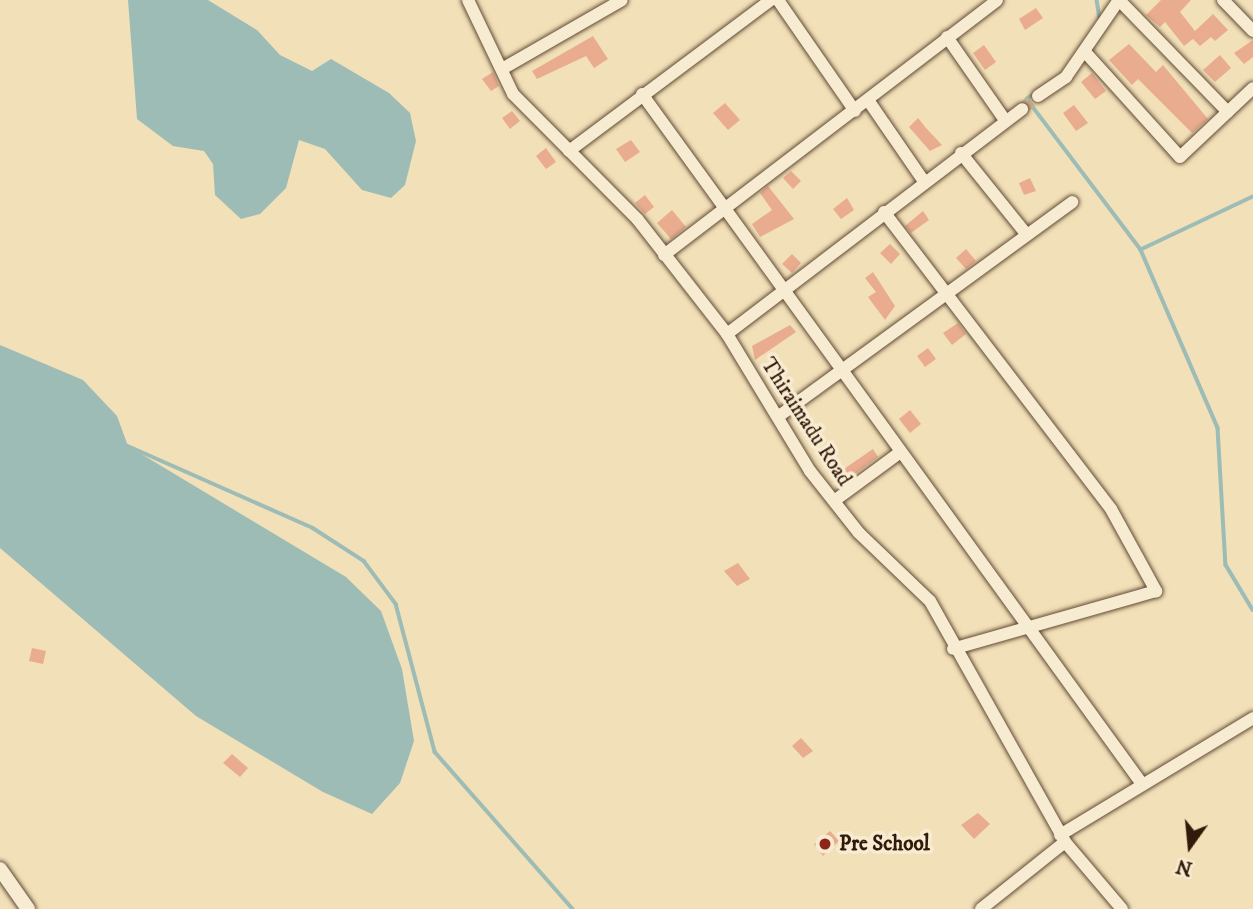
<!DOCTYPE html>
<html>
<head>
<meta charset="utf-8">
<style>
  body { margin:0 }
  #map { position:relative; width:1253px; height:909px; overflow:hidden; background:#f2e0b8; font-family:"IM FELL DW Pica",serif }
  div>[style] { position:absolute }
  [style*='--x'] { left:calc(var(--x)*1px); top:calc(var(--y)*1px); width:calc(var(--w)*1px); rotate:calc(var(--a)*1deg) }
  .water>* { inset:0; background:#9cbcb5 }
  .stream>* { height:3.5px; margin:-1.75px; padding:0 1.75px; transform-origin:1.75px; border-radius:1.75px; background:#9cbcb5 }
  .building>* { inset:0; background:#eaac8f }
  .minor-tunnel>* { height:12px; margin-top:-6px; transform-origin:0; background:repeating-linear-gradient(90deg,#cbb895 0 12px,transparent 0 18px) }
  .roads { filter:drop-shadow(0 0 2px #614b36) drop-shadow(0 0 2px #614b36) }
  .minor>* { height:12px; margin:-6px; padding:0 6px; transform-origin:6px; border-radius:6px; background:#f7ebd1 }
  .tertiary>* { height:14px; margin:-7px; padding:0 7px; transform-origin:7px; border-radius:7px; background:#f7ebd1 }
  .dots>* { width:19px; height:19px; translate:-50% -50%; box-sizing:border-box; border:4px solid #f7ebd1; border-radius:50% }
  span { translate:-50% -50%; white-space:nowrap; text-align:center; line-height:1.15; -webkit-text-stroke:7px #f7ebd1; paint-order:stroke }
  .street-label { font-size:21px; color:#31190b }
  .poi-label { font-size:21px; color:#31190b; font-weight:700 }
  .left { translate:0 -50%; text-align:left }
  .north { position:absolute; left:1155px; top:811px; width:70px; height:70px; -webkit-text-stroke:5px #f7ebd1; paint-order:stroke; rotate:195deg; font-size:19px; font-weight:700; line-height:28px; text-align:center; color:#31190b }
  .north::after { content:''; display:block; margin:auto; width:24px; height:32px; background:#31190b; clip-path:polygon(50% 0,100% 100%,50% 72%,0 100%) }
</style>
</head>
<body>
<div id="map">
  <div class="water">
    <div style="clip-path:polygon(128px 0,208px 0,257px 30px,280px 55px,312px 71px,331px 59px,389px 93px,410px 113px,416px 141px,405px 185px,391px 198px,362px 190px,325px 149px,299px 140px,286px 188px,260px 214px,241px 219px,215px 195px,213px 164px,204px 151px,173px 146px,137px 119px)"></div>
    <div style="clip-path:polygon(0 345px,83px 380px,117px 416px,128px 446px,346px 577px,381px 611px,402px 669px,414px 741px,400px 783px,372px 814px,323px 792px,196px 716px,0 548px)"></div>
  </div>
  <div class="stream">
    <div style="--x:1097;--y:0;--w:18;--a:81"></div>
    <div style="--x:1035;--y:94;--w:9;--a:148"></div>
    <div style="--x:1027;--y:99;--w:189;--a:52.9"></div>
    <div style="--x:1253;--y:197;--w:124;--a:154.7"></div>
    <div style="--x:1141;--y:250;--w:194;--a:66.6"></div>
    <div style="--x:1218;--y:428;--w:137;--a:86.7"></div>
    <div style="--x:1226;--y:565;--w:52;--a:59"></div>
    <div style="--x:128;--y:446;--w:202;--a:23.9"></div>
    <div style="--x:313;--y:528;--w:61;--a:32.9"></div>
    <div style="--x:364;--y:561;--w:54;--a:53.3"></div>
    <div style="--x:396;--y:604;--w:153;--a:75.2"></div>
    <div style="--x:435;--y:752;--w:209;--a:48.7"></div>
  </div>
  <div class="building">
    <div style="clip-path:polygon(1161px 0,1191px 0,1180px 12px,1195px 31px,1213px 14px,1228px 30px,1215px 41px,1211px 37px,1200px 46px,1193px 39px,1184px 46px,1165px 22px,1160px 27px,1146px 15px)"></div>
    <div style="clip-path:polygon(1036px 8px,1043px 18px,1025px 30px,1019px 19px)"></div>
    <div style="clip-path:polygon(593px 36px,608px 59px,594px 68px,586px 56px,537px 79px,532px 71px)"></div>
    <div style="clip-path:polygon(1253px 40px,1253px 57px,1244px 64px,1234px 53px)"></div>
    <div style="clip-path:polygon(1129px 44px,1156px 72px,1163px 65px,1208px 119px,1192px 133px,1138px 79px,1132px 85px,1109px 60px)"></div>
    <div style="clip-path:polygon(984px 45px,996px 62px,985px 70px,973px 53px)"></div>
    <div style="clip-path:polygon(1220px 55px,1231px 68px,1215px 82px,1203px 70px)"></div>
    <div style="clip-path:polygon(493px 72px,499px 86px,491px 91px,482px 79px)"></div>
    <div style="clip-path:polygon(1092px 73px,1106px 91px,1095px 99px,1081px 82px)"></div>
    <div style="clip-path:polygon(725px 103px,740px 120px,728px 130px,713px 113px)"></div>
    <div style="clip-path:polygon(1074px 105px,1088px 123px,1076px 131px,1063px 113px)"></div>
    <div style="clip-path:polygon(512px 111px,520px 121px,510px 129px,502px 118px)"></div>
    <div style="clip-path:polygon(918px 118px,926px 128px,942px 145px,930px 151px,909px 127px)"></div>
    <div style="clip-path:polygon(631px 140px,640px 152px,625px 162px,616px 149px)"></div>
    <div style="clip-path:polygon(546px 148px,556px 162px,546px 169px,536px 156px)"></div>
    <div style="clip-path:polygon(791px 171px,801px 181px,793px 189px,783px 178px)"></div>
    <div style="clip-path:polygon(1030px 178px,1036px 191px,1024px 195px,1019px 183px)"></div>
    <div style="clip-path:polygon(768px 186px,794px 219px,760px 237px,752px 224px,772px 210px,760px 193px)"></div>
    <div style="clip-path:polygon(645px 195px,654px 207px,645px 214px,635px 203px)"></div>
    <div style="clip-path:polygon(847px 198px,854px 210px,841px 219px,833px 209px)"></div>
    <div style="clip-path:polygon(672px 210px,686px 227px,671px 239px,657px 223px)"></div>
    <div style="clip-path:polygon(923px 211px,929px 220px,911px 233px,905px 226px)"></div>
    <div style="clip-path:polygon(890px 244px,900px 254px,891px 264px,880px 253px)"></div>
    <div style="clip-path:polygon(966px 249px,976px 261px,966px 269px,956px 258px)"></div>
    <div style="clip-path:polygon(792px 254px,801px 263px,792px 273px,782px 264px)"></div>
    <div style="clip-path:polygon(873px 272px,895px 306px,885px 320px,868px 297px,876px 292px,865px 278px)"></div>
    <div style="clip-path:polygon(958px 323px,966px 334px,952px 345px,943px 333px)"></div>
    <div style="clip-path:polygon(790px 325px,796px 332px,755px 360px,752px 346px)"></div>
    <div style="clip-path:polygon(928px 348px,936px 359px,925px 367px,917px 356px)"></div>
    <div style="clip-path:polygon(910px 410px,921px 424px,910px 433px,899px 419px)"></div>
    <div style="clip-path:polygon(873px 449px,878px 457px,844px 482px,838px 473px)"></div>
    <div style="clip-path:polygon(738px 563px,750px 579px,737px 586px,724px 571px)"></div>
    <div style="clip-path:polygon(32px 648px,46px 651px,43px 664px,29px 661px)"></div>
    <div style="clip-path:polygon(801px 738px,813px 751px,803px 758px,792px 746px)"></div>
    <div style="clip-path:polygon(232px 754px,248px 768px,240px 777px,223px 763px)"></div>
    <div style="clip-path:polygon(978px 813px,990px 824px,974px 839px,961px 825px)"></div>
    <div style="clip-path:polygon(830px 831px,839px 841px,823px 856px,814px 844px)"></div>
  </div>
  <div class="minor-tunnel">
    <div style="--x:1022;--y:109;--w:21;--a:-39"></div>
  </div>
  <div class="roads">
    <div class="minor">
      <div style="--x:468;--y:0;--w:104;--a:64.4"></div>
      <div style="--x:513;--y:94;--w:177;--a:45.2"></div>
      <div style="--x:638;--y:220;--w:145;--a:52"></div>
      <div style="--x:727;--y:334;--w:160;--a:58.8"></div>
      <div style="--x:810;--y:471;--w:79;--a:51.7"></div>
      <div style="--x:859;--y:533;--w:98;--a:43.8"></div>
      <div style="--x:930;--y:601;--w:276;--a:60.7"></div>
      <div style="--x:1065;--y:842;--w:88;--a:49.6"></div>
      <div style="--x:778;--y:0;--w:135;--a:55.3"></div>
      <div style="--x:1119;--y:0;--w:156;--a:45.8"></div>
      <div style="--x:1223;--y:0;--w:43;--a:45.9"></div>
      <div style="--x:947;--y:37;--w:101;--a:55.1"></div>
      <div style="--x:1086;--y:53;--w:140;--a:47.9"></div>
      <div style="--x:1180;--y:157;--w:100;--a:-43.4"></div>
      <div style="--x:502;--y:69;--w:138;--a:-29.9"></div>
      <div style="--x:642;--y:94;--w:852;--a:54.07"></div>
      <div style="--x:1038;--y:96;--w:34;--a:-34"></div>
      <div style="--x:1066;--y:77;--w:93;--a:-55.5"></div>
      <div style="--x:868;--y:100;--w:97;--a:55.5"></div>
      <div style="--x:569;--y:151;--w:252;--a:-36.8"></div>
      <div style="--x:961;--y:153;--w:105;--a:51.2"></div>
      <div style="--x:884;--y:212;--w:374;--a:52.6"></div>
      <div style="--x:1111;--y:509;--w:94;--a:61.2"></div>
      <div style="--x:1156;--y:591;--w:211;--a:164.1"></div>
      <div style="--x:664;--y:255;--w:419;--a:-37.4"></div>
      <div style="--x:727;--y:334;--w:371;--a:-37.3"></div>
      <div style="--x:779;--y:416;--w:363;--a:-36.1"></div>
      <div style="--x:834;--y:501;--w:81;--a:-36.4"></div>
      <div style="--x:1060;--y:835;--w:226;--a:-31.2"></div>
      <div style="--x:981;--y:909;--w:107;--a:-38.6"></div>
    </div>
    <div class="tertiary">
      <div style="--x:0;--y:869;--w:49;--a:55"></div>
    </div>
  </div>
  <div class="dots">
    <div style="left:825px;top:844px;background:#8f2418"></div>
  </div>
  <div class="street-label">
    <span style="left:806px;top:422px;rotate:57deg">Thiraimadu Road</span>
  </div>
  <div class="poi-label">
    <span class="left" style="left:839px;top:844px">Pre School</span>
  </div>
  <div class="north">N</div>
</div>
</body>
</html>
